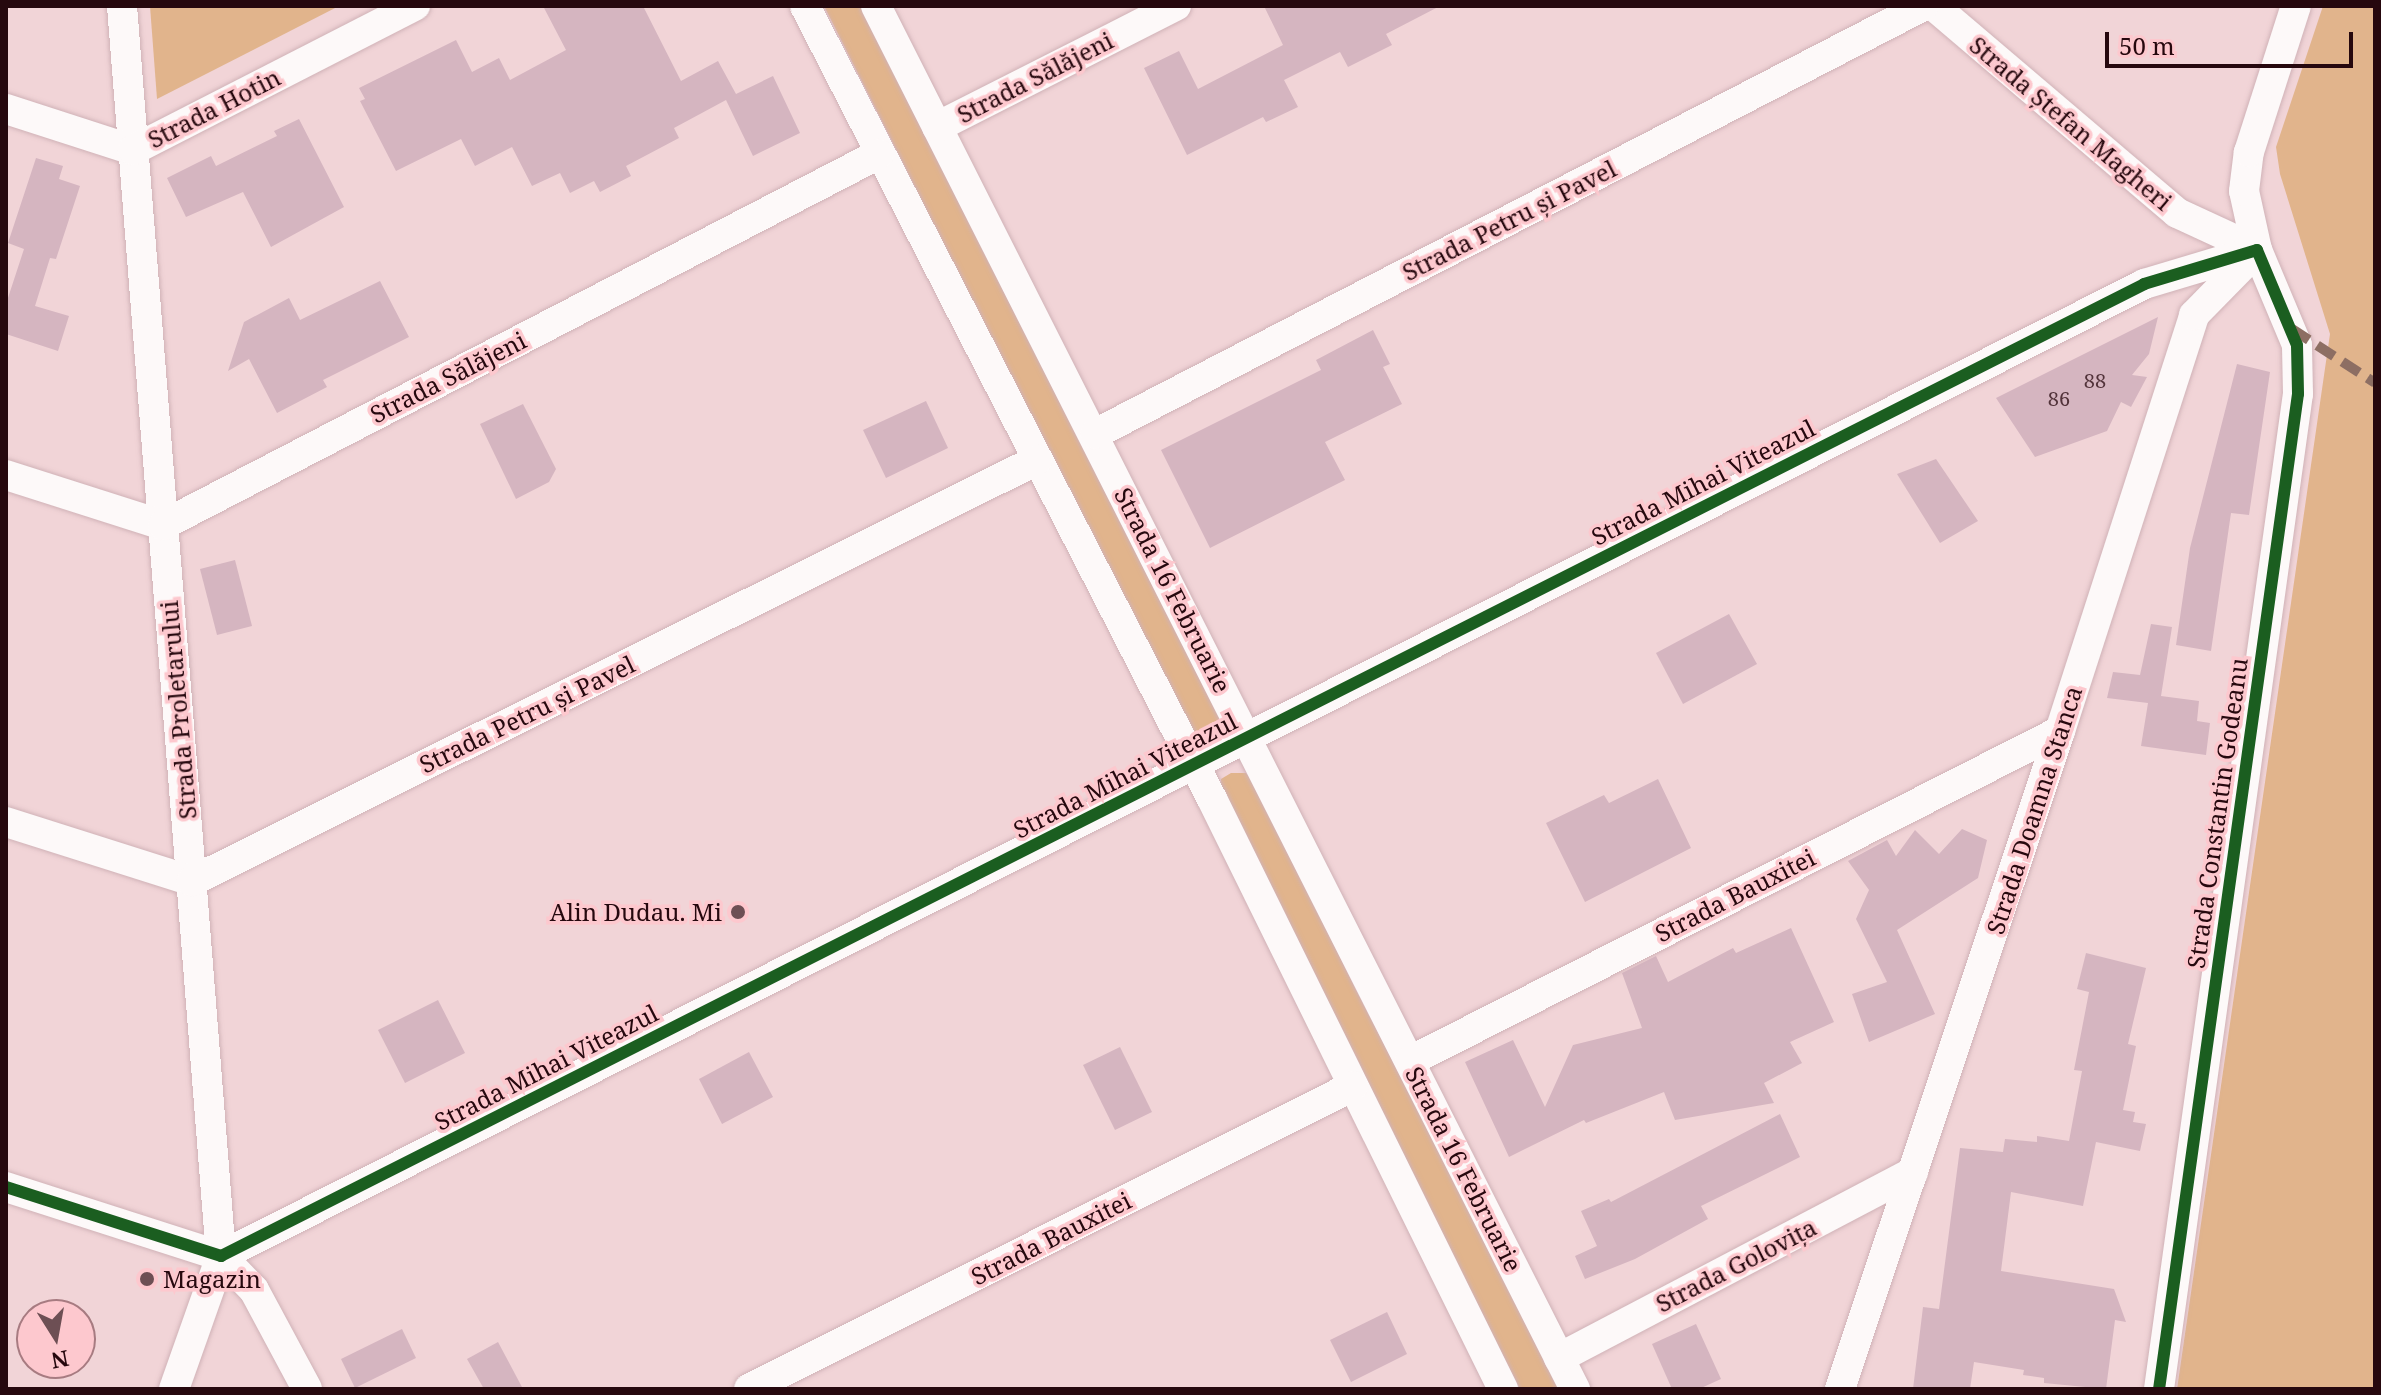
<!DOCTYPE html>
<html>
<head>
<meta charset="utf-8">
<style>
  body { margin:0 }
  #map { position:relative; width:2381px; height:1395px; overflow:hidden; background:#f1d4d7; font-family:"Noto Serif",serif }
  div>[style] { position:absolute }
  [style*='--x'] { left:calc(var(--x)*1px); top:calc(var(--y)*1px); width:calc(var(--w)*1px); rotate:calc(var(--a)*1deg) }
  .green>* { inset:0; background:#e1b48c }
  .building>* { inset:0; background:#d5b5c0 }
  .roads { filter:drop-shadow(0 0 2px #d0b2b7) drop-shadow(0 0 2px #d0b2b7) }
  .street>* { height:30px; margin:-15px; padding:0 15px; transform-origin:15px; border-radius:15px; background:#fdf9f9 }
  .quiet>* { height:10px; margin-top:-5px; transform-origin:0; background:repeating-linear-gradient(90deg,#8d6e63 0 20px,transparent 0 30px) }
  .cycleway>* { height:12px; margin:-6px; padding:0 6px; transform-origin:6px; border-radius:6px; background:#1b5e20 }
  .dots>* { width:22px; height:22px; translate:-50% -50%; box-sizing:border-box; border:4px solid #fdc8ce; border-radius:50% }
  span { translate:-50% -50%; white-space:nowrap; text-align:center; line-height:1.15; -webkit-text-stroke:7px #fdc8ce; paint-order:stroke }
  .number-label { font-size:20px; color:#52333a }
  .number-label span { -webkit-text-stroke-width:0 }
  .street-label { font-size:24px; color:#26080e }
  .poi-label { font-size:24px; color:#26080e }
  .right { translate:-100% -50%; text-align:right }
  .left { translate:0 -50%; text-align:left }
  .frame { position:absolute; inset:0; border:8px solid #26080e; pointer-events:none }
  .north { position:absolute; left:16px; top:1299px; width:80px; height:80px; box-sizing:border-box; background:#fdc8ce; border:2px solid #a77b81; border-radius:50%; rotate:169deg; font-size:22px; font-weight:700; line-height:32px; text-align:center; color:#26080e }
  .north::after { content:''; display:block; margin:auto; width:28px; height:36px; background:#6d4f54; clip-path:polygon(50% 0,100% 100%,50% 72%,0 100%) }
  .scale { position:absolute; left:2105px; top:32px; width:248px; height:36px; box-sizing:border-box; border:4px solid #26080e; border-top:0; padding-left:10px; font-size:24px; line-height:28px; white-space:nowrap; color:#26080e; -webkit-text-stroke:6px #fdc8ce; paint-order:stroke }
</style>
</head>
<body>
<div id="map">
  <div class="green">
    <div style="clip-path:polygon(150px 6px,339px 6px,157px 99px)"></div>
    <div style="clip-path:polygon(824px 6px,871px 6px,1233px 728px,1220px 759px,1193px 740px)"></div>
    <div style="clip-path:polygon(2323px 6px,2375px 6px,2375px 1389px,2177px 1389px,2330px 334px,2280px 174px,2276px 147px)"></div>
    <div style="clip-path:polygon(1231px 773px,1246px 773px,1256px 786px,1356px 990px,1563px 1389px,1520px 1389px,1222px 802px,1221px 779px)"></div>
  </div>
  <div class="building">
    <div style="clip-path:polygon(543px 6px,643px 6px,681px 81px,718px 61px,736px 94px,773px 76px,800px 133px,753px 156px,726px 100px,674px 128px,679px 138px,626px 166px,631px 176px,600px 192px,594px 181px,570px 193px,560px 173px,532px 186px,512px 147px,475px 166px,461px 139px,396px 171px,360px 101px,365px 99px,359px 88px,456px 40px,472px 72px,499px 58px,510px 80px,566px 50px)"></div>
    <div style="clip-path:polygon(1264px 6px,1440px 6px,1386px 34px,1392px 45px,1348px 67px,1340px 52px,1284px 80px,1298px 107px,1266px 122px,1263px 117px,1187px 155px,1144px 68px,1179px 51px,1198px 89px,1283px 45px)"></div>
    <div style="clip-path:polygon(299px 119px,344px 207px,271px 247px,243px 192px,186px 217px,167px 178px,211px 156px,216px 166px,277px 136px,274px 131px)"></div>
    <div style="clip-path:polygon(36px 158px,63px 166px,59px 179px,80px 186px,56px 259px,50px 258px,35px 306px,69px 316px,58px 351px,6px 334px,6px 304px,24px 249px,8px 243px)"></div>
    <div style="clip-path:polygon(380px 281px,409px 337px,323px 380px,327px 387px,277px 413px,249px 359px,228px 371px,244px 322px,289px 298px,300px 320px)"></div>
    <div style="clip-path:polygon(2158px 317px,2149px 354px,2132px 375px,2147px 377px,2131px 407px,2121px 402px,2107px 431px,2035px 457px,1996px 398px)"></div>
    <div style="clip-path:polygon(1373px 330px,1390px 364px,1383px 367px,1402px 404px,1325px 442px,1345px 480px,1210px 548px,1161px 450px,1321px 370px,1316px 360px)"></div>
    <div style="clip-path:polygon(2237px 364px,2270px 372px,2249px 515px,2231px 513px,2211px 651px,2176px 645px,2190px 548px)"></div>
    <div style="clip-path:polygon(926px 401px,948px 448px,886px 478px,863px 430px)"></div>
    <div style="clip-path:polygon(523px 404px,556px 469px,549px 482px,516px 499px,480px 424px)"></div>
    <div style="clip-path:polygon(1936px 459px,1978px 521px,1940px 543px,1897px 474px)"></div>
    <div style="clip-path:polygon(235px 560px,252px 626px,217px 635px,200px 569px)"></div>
    <div style="clip-path:polygon(1729px 614px,1757px 664px,1683px 704px,1656px 653px)"></div>
    <div style="clip-path:polygon(2151px 624px,2172px 627px,2161px 696px,2199px 701px,2197px 721px,2210px 723px,2206px 755px,2141px 746px,2148px 703px,2107px 698px,2113px 672px,2140px 675px)"></div>
    <div style="clip-path:polygon(1658px 779px,1691px 848px,1585px 902px,1546px 823px,1604px 795px,1609px 803px)"></div>
    <div style="clip-path:polygon(1962px 829px,1987px 840px,1978px 878px,1897px 930px,1935px 1014px,1869px 1042px,1852px 994px,1887px 982px,1856px 919px,1869px 890px,1848px 861px,1887px 840px,1896px 856px,1915px 830px,1939px 854px)"></div>
    <div style="clip-path:polygon(1791px 928px,1834px 1022px,1790px 1042px,1802px 1063px,1764px 1083px,1774px 1103px,1675px 1120px,1664px 1092px,1586px 1123px,1584px 1120px,1509px 1157px,1465px 1062px,1513px 1040px,1545px 1107px,1573px 1045px,1642px 1028px,1622px 973px,1656px 956px,1668px 982px,1733px 948px,1736px 953px)"></div>
    <div style="clip-path:polygon(2086px 953px,2146px 968px,2128px 1044px,2136px 1046px,2123px 1110px,2135px 1112px,2133px 1122px,2146px 1124px,2140px 1151px,2096px 1142px,2083px 1206px,2011px 1192px,2001px 1271px,2114px 1289px,2126px 1322px,2115px 1320px,2106px 1389px,2044px 1383px,2044px 1378px,2023px 1375px,2024px 1370px,1974px 1362px,1970px 1389px,1913px 1389px,1923px 1307px,1939px 1309px,1960px 1148px,2003px 1152px,2005px 1139px,2037px 1142px,2037px 1136px,2069px 1141px,2082px 1071px,2074px 1070px,2089px 992px,2077px 989px)"></div>
    <div style="clip-path:polygon(438px 1000px,465px 1053px,405px 1083px,378px 1030px)"></div>
    <div style="clip-path:polygon(1120px 1047px,1152px 1112px,1115px 1130px,1083px 1065px)"></div>
    <div style="clip-path:polygon(749px 1052px,773px 1097px,722px 1124px,699px 1079px)"></div>
    <div style="clip-path:polygon(1780px 1114px,1800px 1157px,1701px 1206px,1708px 1219px,1635px 1259px,1585px 1279px,1575px 1256px,1597px 1246px,1581px 1211px,1609px 1199px,1611px 1202px)"></div>
    <div style="clip-path:polygon(1387px 1312px,1407px 1354px,1351px 1382px,1330px 1340px)"></div>
    <div style="clip-path:polygon(1696px 1324px,1721px 1379px,1699px 1389px,1672px 1389px,1652px 1344px)"></div>
    <div style="clip-path:polygon(402px 1329px,416px 1358px,355px 1388px,341px 1359px)"></div>
    <div style="clip-path:polygon(498px 1342px,523px 1389px,484px 1389px,467px 1359px)"></div>
  </div>
  <div class="roads">
    <div class="street">
      <div style="--x:122;--y:6;--w:1254;--a:85.47"></div>
      <div style="--x:221;--y:1256;--w:47;--a:45.9"></div>
      <div style="--x:254;--y:1290;--w:112;--a:61.8"></div>
      <div style="--x:805;--y:6;--w:891;--a:62.83"></div>
      <div style="--x:1212;--y:799;--w:658;--a:63.75"></div>
      <div style="--x:876;--y:6;--w:1550;--a:63.19"></div>
      <div style="--x:1934;--y:6;--w:319;--a:40.4"></div>
      <div style="--x:2177;--y:213;--w:88;--a:24.8"></div>
      <div style="--x:6;--y:109;--w:133;--a:17.9"></div>
      <div style="--x:133;--y:150;--w:317;--a:-27.1"></div>
      <div style="--x:937;--y:127;--w:268;--a:-26.9"></div>
      <div style="--x:1095;--y:434;--w:932;--a:-27.33"></div>
      <div style="--x:6;--y:475;--w:165;--a:17.7"></div>
      <div style="--x:163;--y:525;--w:806;--a:-27.39"></div>
      <div style="--x:6;--y:822;--w:195;--a:17.6"></div>
      <div style="--x:192;--y:881;--w:944;--a:-26.48"></div>
      <div style="--x:1410;--y:1061;--w:729;--a:-26.92"></div>
      <div style="--x:6;--y:1187;--w:226;--a:17.8"></div>
      <div style="--x:221;--y:1256;--w:2155;--a:-26.81"></div>
      <div style="--x:2144;--y:284;--w:118;--a:-16.7"></div>
      <div style="--x:1559;--y:1358;--w:400;--a:-27.7"></div>
      <div style="--x:174;--y:1389;--w:141;--a:-70.5"></div>
      <div style="--x:749;--y:1389;--w:676;--a:-26.64"></div>
      <div style="--x:1840;--y:1389;--w:694;--a:-71.51"></div>
      <div style="--x:2060;--y:731;--w:437;--a:-72.1"></div>
      <div style="--x:2194;--y:315;--w:88;--a:-45.5"></div>
      <div style="--x:2159;--y:1389;--w:1005;--a:-82.05"></div>
      <div style="--x:2298;--y:394;--w:49;--a:-91.2"></div>
      <div style="--x:2297;--y:345;--w:103;--a:-112.8"></div>
      <div style="--x:2257;--y:250;--w:60;--a:-102.4"></div>
      <div style="--x:2244;--y:191;--w:39;--a:-83"></div>
      <div style="--x:2249;--y:152;--w:153;--a:-72.2"></div>
    </div>
  </div>
  <div class="quiet">
    <div style="--x:2292;--y:329;--w:99;--a:33"></div>
  </div>
  <div class="cycleway">
    <div style="--x:6;--y:1187;--w:226;--a:17.8"></div>
    <div style="--x:221;--y:1256;--w:2155;--a:-26.81"></div>
    <div style="--x:2144;--y:284;--w:118;--a:-16.7"></div>
    <div style="--x:2257;--y:250;--w:103;--a:67.2"></div>
    <div style="--x:2297;--y:345;--w:49;--a:88.8"></div>
    <div style="--x:2298;--y:394;--w:1005;--a:97.95"></div>
  </div>
  <div class="dots">
    <div style="left:738px;top:912px;background:#6d4f54"></div>
    <div style="left:147px;top:1279px;background:#6d4f54"></div>
  </div>
  <div class="number-label">
    <span style="left:2095px;top:380px">88</span>
    <span style="left:2059px;top:398px">86</span>
  </div>
  <div class="street-label">
    <span style="left:1035px;top:77px;rotate:-27deg">Strada Sălăjeni</span>
    <span style="left:214px;top:108px;rotate:-27deg">Strada Hotin</span>
    <span style="left:2071px;top:123px;rotate:40deg">Strada Ștefan Magheri</span>
    <span style="left:1509px;top:220px;rotate:-27deg">Strada Petru și Pavel</span>
    <span style="left:448px;top:377px;rotate:-27deg">Strada Sălăjeni</span>
    <span style="left:1703px;top:482px;rotate:-27deg">Strada Mihai Viteazul</span>
    <span style="left:1173px;top:590px;rotate:63deg">Strada 16 Februarie</span>
    <span style="left:178px;top:710px;rotate:-95deg">Strada Proletarului</span>
    <span style="left:527px;top:714px;rotate:-26deg">Strada Petru și Pavel</span>
    <span style="left:1125px;top:775px;rotate:-27deg">Strada Mihai Viteazul</span>
    <span style="left:2034px;top:810px;rotate:-72deg">Strada Doamna Stanca</span>
    <span style="left:2217px;top:813px;rotate:-82deg">Strada Constantin Godeanu</span>
    <span style="left:1735px;top:895px;rotate:-27deg">Strada Bauxitei</span>
    <span style="left:546px;top:1067px;rotate:-27deg">Strada Mihai Viteazul</span>
    <span style="left:1464px;top:1169px;rotate:63deg">Strada 16 Februarie</span>
    <span style="left:1051px;top:1238px;rotate:-27deg">Strada Bauxitei</span>
    <span style="left:1736px;top:1265px;rotate:-27deg">Strada Golovița</span>
  </div>
  <div class="poi-label">
    <span class="right" style="left:722px;top:912px">Alin Dudau. Mi</span>
    <span class="left" style="left:163px;top:1279px">Magazin</span>
  </div>
  <div class="frame"></div>
  <div class="north">N</div>
  <div class="scale">50 m</div>
</div>
</body>
</html>
